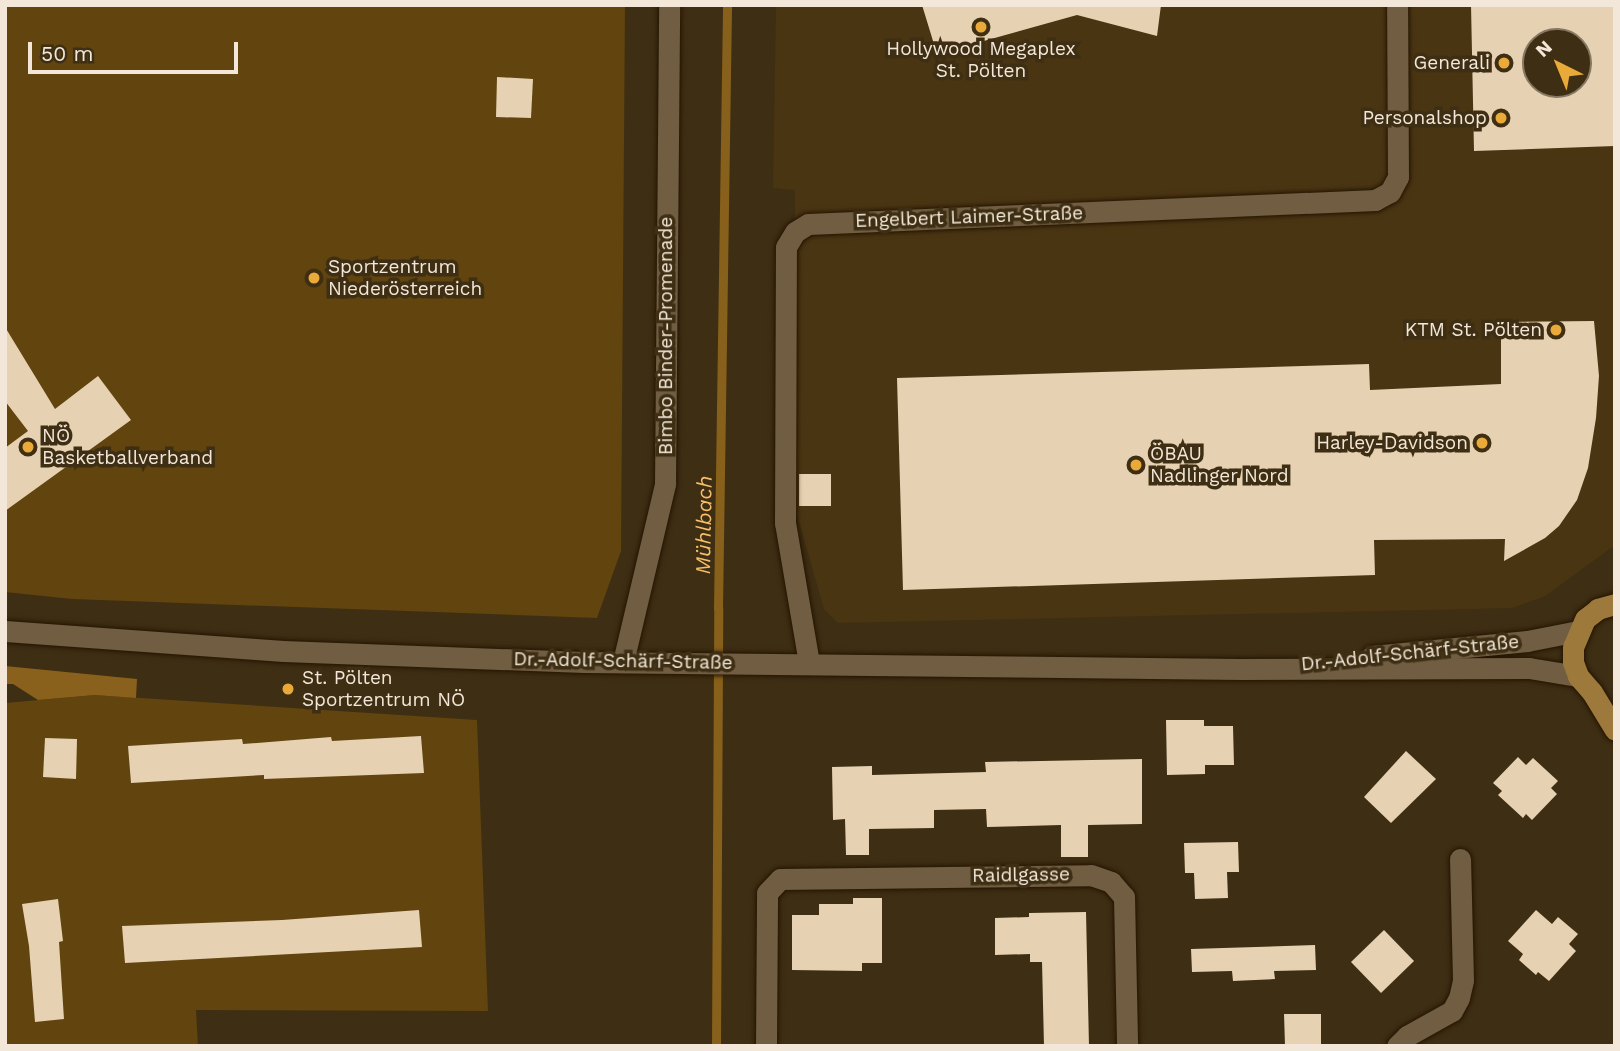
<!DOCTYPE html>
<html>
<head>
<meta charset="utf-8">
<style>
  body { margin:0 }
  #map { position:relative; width:1620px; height:1051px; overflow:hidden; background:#3e2e13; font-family:"Work Sans",sans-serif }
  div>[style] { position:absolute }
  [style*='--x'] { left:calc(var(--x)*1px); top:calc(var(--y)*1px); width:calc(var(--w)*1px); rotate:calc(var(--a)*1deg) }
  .built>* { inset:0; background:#4a3513 }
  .green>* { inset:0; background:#61440e }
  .forest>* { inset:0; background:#89611d }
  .stream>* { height:9px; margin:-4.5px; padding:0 4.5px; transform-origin:4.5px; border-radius:4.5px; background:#87601b }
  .building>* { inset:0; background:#e6d1b2 }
  .roads { filter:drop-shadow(0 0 2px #251500) drop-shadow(0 0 2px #251500) }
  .minor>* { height:21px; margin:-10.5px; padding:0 10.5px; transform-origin:10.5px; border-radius:10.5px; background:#705d42 }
  .tertiary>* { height:21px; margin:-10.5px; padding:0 10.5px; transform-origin:10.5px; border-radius:10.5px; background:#705d42 }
  .primary>* { height:21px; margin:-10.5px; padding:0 10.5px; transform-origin:10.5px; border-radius:10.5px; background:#9e793c }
  .dots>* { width:19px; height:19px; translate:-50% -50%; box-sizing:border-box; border:4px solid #3e2e13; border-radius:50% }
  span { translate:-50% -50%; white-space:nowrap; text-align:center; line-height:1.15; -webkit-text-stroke:7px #3e2e13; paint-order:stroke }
  .poi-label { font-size:19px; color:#f2e7d8 }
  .right { translate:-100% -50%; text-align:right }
  .left { translate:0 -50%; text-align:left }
  .street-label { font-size:19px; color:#f2e7d8 }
  .water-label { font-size:21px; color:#f6bf6a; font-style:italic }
  .frame { position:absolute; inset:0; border:7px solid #f2e7d8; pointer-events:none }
  .north { position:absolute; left:1522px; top:28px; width:70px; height:70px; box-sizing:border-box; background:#3e2e13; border:2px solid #867862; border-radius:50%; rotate:317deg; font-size:19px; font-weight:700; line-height:28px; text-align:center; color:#f2e7d8 }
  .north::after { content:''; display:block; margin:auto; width:24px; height:32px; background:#eaaa39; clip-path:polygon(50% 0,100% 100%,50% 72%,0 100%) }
  .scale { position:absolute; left:28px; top:42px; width:210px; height:32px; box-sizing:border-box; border:4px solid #f2e7d8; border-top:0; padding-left:9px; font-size:21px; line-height:24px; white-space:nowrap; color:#f2e7d8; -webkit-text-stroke:5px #3e2e13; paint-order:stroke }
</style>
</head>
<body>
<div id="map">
  <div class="built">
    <div style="clip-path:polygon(evenodd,776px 5px,1615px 5px,1615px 545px,1545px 596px,1512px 608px,838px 623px,824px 609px,794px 504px,795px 190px,773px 188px,776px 5px,1536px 42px,1578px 42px,1578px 84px,1536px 84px,1536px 42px)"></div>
  </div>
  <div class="green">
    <div style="clip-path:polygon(5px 5px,625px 5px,621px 551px,597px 618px,72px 599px,5px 592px)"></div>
    <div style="clip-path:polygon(95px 695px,477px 720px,488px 1011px,196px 1010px,198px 1046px,5px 1046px,5px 703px)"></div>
  </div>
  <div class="forest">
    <div style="clip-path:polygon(5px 666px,137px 679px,136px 698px,95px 695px,38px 700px,13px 684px,5px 684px)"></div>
  </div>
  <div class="stream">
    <div style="--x:716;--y:1046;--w:438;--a:-89.7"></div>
    <div style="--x:718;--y:608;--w:603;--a:-89.14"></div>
  </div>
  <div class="building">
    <div style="clip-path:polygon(922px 5px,1161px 5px,1157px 36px,1077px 15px,937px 54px)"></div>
    <div style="clip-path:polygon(evenodd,1471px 5px,1615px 5px,1615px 146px,1474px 151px,1471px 5px,1536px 42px,1578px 42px,1578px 84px,1536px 84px,1536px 42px)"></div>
    <div style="clip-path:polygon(497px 77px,533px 79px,531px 118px,496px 117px)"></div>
    <div style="clip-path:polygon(1594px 321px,1599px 376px,1596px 418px,1588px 468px,1577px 500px,1559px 526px,1545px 538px,1504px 561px,1505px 539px,1374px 540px,1375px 575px,903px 590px,897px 378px,1369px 364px,1370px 390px,1501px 384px,1501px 322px)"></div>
    <div style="clip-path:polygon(5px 327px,55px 409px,98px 376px,131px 420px,5px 511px,5px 448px,28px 431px,5px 401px)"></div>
    <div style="clip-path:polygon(799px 474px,831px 474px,831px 506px,799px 506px)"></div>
    <div style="clip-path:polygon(1166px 720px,1204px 720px,1204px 726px,1233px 726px,1234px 765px,1205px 765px,1205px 774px,1167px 775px)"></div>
    <div style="clip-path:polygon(421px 736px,424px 773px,264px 779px,264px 775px,131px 783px,128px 746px,242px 739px,243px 744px,331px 737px,332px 741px)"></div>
    <div style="clip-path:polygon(45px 738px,77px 739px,76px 779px,43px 777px)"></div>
    <div style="clip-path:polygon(1406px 751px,1436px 779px,1391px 823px,1364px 797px)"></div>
    <div style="clip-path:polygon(1518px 757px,1526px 765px,1533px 758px,1558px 781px,1551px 788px,1557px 794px,1532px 820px,1526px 814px,1523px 818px,1498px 795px,1502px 791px,1493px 783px)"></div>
    <div style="clip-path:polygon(1142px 759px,1142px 824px,1088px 825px,1088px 857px,1061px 857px,1061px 825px,987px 827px,986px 809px,934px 810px,934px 828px,869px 829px,869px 855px,846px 855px,845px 819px,833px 820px,832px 767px,872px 766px,872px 775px,986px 772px,985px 762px)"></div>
    <div style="clip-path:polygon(1238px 842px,1239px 872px,1227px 872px,1228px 898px,1195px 899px,1194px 873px,1185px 873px,1184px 843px)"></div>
    <div style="clip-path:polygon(853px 898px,882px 898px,882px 963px,862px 963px,862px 971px,792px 970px,792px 915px,819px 915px,819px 904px,853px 904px)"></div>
    <div style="clip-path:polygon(58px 899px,63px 941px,59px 942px,64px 1019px,35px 1022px,29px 946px,22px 904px)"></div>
    <div style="clip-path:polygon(419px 910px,422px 947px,125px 963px,122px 926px,282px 920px)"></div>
    <div style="clip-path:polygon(1536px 910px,1552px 924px,1558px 917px,1578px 934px,1569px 944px,1576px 951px,1549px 981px,1538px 972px,1536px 975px,1519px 960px,1523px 954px,1508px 941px)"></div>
    <div style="clip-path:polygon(1086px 912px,1089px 1046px,1044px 1046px,1042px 962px,1030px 962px,1030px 954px,995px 955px,995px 918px,1029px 917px,1029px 913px)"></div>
    <div style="clip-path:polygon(1384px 930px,1414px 961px,1381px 993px,1351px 962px)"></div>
    <div style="clip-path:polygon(1315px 945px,1316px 970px,1274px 971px,1275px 979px,1233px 981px,1232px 971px,1192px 972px,1191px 949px)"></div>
    <div style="clip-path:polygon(1284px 1014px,1321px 1014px,1321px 1046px,1285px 1046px)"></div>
  </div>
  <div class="roads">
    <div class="minor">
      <div style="--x:623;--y:662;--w:183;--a:-76.7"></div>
      <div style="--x:665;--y:484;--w:479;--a:-89.5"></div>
      <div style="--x:809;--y:663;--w:142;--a:-99.7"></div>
      <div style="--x:785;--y:523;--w:276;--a:-89.8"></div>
      <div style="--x:786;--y:247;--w:17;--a:-59"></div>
      <div style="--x:795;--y:232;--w:15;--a:-32"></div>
      <div style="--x:808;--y:224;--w:568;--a:-2.42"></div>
      <div style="--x:1375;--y:200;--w:17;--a:-28"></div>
      <div style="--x:1390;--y:192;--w:17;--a:-62"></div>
      <div style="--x:1398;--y:177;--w:172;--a:-90.3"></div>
      <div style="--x:766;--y:1046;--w:153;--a:-89.6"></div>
      <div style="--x:767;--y:893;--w:19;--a:-47"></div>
      <div style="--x:780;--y:879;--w:311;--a:-0.7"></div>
      <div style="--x:1091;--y:875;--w:21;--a:19"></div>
      <div style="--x:1111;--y:882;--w:20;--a:49"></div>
      <div style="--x:1124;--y:897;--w:149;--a:88.8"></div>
      <div style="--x:1397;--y:1046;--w:14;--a:-45"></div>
      <div style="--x:1407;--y:1036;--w:51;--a:-29.1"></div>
      <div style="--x:1452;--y:1011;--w:15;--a:-62"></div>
      <div style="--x:1459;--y:998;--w:18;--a:-77"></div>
      <div style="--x:1463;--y:980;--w:121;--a:-91.4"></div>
    </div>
    <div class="tertiary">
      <div style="--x:5;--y:631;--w:279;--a:4.1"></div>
      <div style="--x:283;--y:651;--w:301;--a:2.1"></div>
      <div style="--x:584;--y:662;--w:657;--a:0.61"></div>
      <div style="--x:1241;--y:669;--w:288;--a:-0.2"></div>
      <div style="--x:1529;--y:668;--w:50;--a:9.3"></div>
      <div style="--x:1372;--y:656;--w:156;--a:-5.5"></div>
      <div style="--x:1527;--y:641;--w:52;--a:-11.1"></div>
    </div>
    <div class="primary">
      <div style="--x:1615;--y:604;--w:18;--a:164"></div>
      <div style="--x:1598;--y:609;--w:16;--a:142"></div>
      <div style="--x:1585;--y:619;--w:30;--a:113"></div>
      <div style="--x:1573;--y:647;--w:15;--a:90"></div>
      <div style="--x:1573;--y:662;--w:15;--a:70"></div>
      <div style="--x:1578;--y:676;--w:21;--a:49"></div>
      <div style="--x:1592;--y:692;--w:44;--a:58.8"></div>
    </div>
  </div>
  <div class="dots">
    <div style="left:981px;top:27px;background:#eaaa39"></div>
    <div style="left:1504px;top:63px;background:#eaaa39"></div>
    <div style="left:1501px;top:118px;background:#eaaa39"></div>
    <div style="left:314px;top:278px;background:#eaaa39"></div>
    <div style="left:1556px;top:330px;background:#eaaa39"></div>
    <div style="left:1482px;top:443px;background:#eaaa39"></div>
    <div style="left:28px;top:447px;background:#eaaa39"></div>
    <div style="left:1136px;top:465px;background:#eaaa39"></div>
    <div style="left:288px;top:689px;background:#eaaa39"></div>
  </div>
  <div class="poi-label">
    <span style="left:981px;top:60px">Hollywood Megaplex<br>St. Pölten</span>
    <span class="right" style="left:1490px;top:63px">Generali</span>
    <span class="right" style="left:1487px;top:118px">Personalshop</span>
    <span class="left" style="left:328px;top:278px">Sportzentrum<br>Niederösterreich</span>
    <span class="right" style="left:1542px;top:330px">KTM St. Pölten</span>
    <span class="left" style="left:42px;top:447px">NÖ<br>Basketballverband</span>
    <span class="right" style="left:1468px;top:443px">Harley-Davidson</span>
    <span class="left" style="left:1150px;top:465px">ÖBAU<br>Nadlinger Nord</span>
    <span class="left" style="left:302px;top:689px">St. Pölten<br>Sportzentrum NÖ</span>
  </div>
  <div class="street-label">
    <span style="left:969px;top:217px;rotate:-2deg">Engelbert Laimer-Straße</span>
    <span style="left:666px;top:336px;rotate:-90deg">Bimbo Binder-Promenade</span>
    <span style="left:1410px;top:653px;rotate:-6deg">Dr.-Adolf-Schärf-Straße</span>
    <span style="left:623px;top:661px;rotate:1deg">Dr.-Adolf-Schärf-Straße</span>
    <span style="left:1021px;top:875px;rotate:-1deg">Raidlgasse</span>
  </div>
  <div class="water-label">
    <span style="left:704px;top:525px;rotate:-89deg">Mühlbach</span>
  </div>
  <div class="frame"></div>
  <div class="north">N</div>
  <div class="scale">50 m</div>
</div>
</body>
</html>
